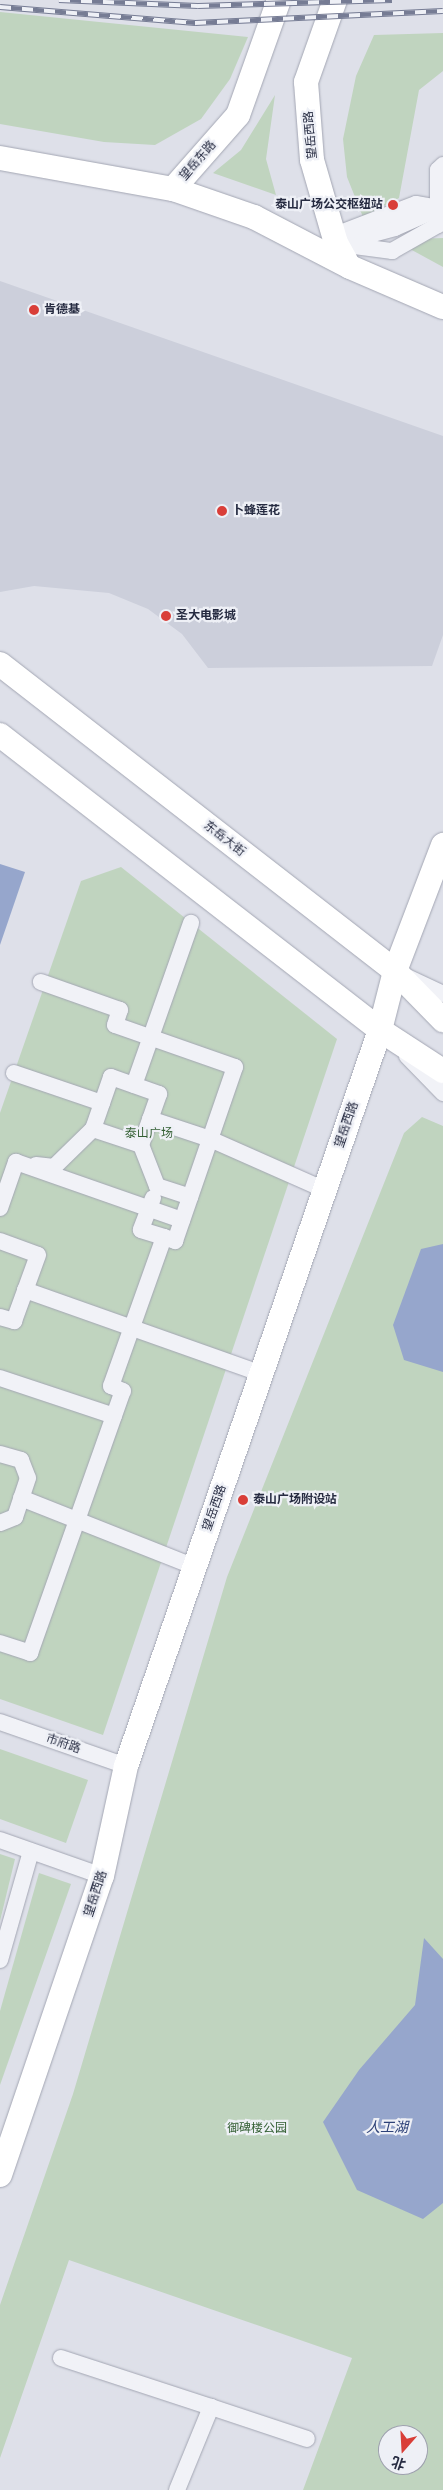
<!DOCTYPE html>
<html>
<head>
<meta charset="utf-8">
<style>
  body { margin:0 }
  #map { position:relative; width:443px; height:2490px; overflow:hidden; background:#dee0e9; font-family:"Roboto Condensed","Noto Sans SC",sans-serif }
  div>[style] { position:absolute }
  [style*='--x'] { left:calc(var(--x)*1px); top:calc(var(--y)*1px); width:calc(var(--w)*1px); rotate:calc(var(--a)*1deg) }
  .built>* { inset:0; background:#cccfdb }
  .green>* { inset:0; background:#c0d4bf }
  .water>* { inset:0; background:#96a6cc }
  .roads { filter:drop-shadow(0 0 1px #a3a6b3) drop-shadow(0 0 1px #a3a6b3) }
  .street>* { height:16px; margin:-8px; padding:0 8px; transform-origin:8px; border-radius:8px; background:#f1f2f7 }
  .secondary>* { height:24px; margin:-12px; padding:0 12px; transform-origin:12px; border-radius:12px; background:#fff }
  .rail>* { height:5.5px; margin-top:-2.75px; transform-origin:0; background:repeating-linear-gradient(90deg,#eef0f6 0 11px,#767c94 0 22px); box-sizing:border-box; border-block:1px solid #767c94 }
  .dots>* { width:14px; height:14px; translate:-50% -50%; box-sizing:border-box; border:2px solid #eef0f6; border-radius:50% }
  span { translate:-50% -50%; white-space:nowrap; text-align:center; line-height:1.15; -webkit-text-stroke:4.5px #eef0f6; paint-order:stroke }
  .street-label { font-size:12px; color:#262b41 }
  .poi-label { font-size:12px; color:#262b41; font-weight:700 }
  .right { translate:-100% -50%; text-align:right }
  .left { translate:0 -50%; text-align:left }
  .park-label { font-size:12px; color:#325e32 }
  .water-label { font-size:14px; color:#2d4178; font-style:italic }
  .north { position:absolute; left:378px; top:2425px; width:50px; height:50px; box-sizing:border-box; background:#eef0f6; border:1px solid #9ea1ae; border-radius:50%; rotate:199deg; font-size:14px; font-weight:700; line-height:20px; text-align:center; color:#262b41 }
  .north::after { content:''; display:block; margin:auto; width:18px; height:22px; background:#d93e38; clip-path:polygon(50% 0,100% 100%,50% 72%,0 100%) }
</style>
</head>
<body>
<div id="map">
  <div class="built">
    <div style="clip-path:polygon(0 281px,443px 436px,443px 635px,432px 666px,208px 668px,182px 634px,148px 609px,109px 593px,34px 586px,0 592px)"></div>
  </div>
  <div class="green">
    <div style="clip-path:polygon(0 12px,248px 37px,230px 79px,201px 119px,155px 145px,104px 142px,0 124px)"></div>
    <div style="clip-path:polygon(443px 33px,443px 71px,419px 90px,399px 198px,363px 217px,347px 177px,343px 139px,356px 76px,374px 35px)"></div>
    <div style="clip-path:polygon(275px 95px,266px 159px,276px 195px,213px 173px,241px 150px)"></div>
    <div style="clip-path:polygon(443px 238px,443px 267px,410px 249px,416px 239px)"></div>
    <div style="clip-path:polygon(121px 867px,337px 1039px,103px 1735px,0 1699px,0 1113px,81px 881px)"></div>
    <div style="clip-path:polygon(evenodd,422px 1117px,443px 1126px,443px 2490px,303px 2490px,352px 2358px,69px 2260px,0 2458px,0 2305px,73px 2094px,227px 1577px,404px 1133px,422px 1117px,388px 2435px,418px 2435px,418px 2465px,388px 2465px,388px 2435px)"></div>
    <div style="clip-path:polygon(0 1749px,88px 1780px,66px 1843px,0 1819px)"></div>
    <div style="clip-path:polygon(0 1854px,15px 1859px,0 1921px)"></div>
    <div style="clip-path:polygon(39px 1873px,71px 1884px,0 2085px,0 2011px)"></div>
  </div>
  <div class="water">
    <div style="clip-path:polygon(0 864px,25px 872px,0 945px)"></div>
    <div style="clip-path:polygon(443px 1244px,443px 1372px,404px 1360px,393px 1325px,421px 1249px)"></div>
    <div style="clip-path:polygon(424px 1938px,443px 1959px,443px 2203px,423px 2219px,357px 2190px,323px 2122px,359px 2070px,415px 2005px)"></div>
  </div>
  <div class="roads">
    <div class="street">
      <div style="--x:343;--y:242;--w:54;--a:-15.1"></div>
      <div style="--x:395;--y:228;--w:49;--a:-24"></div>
      <div style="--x:332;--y:243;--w:61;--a:7.6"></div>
      <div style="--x:392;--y:251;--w:53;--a:-29.5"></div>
      <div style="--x:438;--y:225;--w:55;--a:-90"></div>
      <div style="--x:438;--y:170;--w:7;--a:-45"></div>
      <div style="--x:336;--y:243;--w:13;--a:-58"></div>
      <div style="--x:343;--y:232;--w:78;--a:-21"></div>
      <div style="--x:416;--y:204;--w:27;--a:10"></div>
      <div style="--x:407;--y:977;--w:40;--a:25"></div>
      <div style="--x:407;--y:1056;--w:52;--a:45.8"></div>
      <div style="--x:14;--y:1073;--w:93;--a:18.8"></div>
      <div style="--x:111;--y:1077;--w:51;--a:19.5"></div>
      <div style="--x:159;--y:1094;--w:54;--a:109.4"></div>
      <div style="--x:141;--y:1145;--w:51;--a:-161.6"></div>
      <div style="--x:93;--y:1129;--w:55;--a:-70.9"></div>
      <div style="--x:134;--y:1085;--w:172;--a:-70.6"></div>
      <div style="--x:150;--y:1119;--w:63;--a:18.4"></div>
      <div style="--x:210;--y:1139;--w:126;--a:23.9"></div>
      <div style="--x:141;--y:1145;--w:44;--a:68.7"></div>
      <div style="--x:157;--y:1186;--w:35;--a:18"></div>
      <div style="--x:36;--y:1165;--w:18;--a:6"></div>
      <div style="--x:54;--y:1167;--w:54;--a:-44.3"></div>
      <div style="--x:153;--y:1198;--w:34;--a:111"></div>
      <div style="--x:141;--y:1230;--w:24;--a:17"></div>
      <div style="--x:0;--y:1208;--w:49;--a:-70.8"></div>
      <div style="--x:16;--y:1162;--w:176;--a:19.3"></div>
      <div style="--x:0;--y:1241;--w:40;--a:20.2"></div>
      <div style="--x:38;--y:1255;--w:37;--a:110"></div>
      <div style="--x:0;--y:1317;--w:15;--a:16"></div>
      <div style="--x:14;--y:1321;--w:33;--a:-70"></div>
      <div style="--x:25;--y:1290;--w:251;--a:19.5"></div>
      <div style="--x:0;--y:1378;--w:120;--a:18.4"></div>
      <div style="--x:0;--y:1454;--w:22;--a:16"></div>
      <div style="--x:21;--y:1460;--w:19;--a:69"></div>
      <div style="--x:28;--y:1478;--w:41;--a:108.4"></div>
      <div style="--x:15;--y:1517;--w:16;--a:158"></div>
      <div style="--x:21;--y:1498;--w:187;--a:21.6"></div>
      <div style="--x:0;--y:1643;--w:32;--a:18"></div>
      <div style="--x:30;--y:1653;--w:278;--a:-70.5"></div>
      <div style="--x:123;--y:1391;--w:13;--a:-157"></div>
      <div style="--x:111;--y:1386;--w:158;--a:-70.4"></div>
      <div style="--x:164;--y:1237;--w:12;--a:20"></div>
      <div style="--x:175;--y:1241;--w:184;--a:-71"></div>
      <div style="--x:235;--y:1067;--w:127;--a:-160.7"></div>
      <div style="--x:115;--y:1025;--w:16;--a:-72"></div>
      <div style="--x:120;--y:1010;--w:84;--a:-160.5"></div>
      <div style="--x:0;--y:1722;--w:133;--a:19.2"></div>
      <div style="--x:0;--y:1840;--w:108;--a:19.4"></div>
      <div style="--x:0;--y:1960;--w:113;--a:-74.1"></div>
      <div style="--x:61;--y:2358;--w:158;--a:18.1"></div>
      <div style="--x:177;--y:2490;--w:90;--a:-67.7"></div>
      <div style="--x:211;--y:2407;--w:101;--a:18.4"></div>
    </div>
    <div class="secondary">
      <div style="--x:335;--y:0;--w:87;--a:109.5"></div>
      <div style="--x:306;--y:82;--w:78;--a:85.6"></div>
      <div style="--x:312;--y:160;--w:86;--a:73.9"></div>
      <div style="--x:336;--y:243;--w:26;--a:61"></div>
      <div style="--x:0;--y:158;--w:176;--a:10.2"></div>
      <div style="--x:173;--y:189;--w:86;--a:19.1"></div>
      <div style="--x:254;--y:217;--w:108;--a:27.5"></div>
      <div style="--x:350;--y:267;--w:101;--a:23.3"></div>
      <div style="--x:173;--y:189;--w:98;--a:-48.7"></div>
      <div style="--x:238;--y:115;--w:122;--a:-70.4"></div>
      <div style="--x:0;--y:664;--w:500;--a:37.85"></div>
      <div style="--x:395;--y:971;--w:69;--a:45.6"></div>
      <div style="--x:0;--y:735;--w:481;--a:37.8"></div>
      <div style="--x:380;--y:1030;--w:75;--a:33.1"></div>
      <div style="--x:0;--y:2175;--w:316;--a:-71.2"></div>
      <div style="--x:102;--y:1876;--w:113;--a:-77.7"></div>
      <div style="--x:126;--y:1766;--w:779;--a:-70.96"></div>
      <div style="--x:380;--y:1030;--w:61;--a:-75.7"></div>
      <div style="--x:395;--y:971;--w:135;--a:-69.1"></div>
    </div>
  </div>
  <div class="rail">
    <div style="--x:59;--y:0;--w:139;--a:2.5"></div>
    <div style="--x:198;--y:6;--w:194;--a:-1.8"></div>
    <div style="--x:0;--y:7;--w:196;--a:4.7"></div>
    <div style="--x:195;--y:23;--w:248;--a:-2.8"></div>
  </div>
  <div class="dots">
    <div style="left:393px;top:205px;background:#d93e38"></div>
    <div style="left:34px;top:310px;background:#d93e38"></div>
    <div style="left:222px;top:511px;background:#d93e38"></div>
    <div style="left:166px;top:616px;background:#d93e38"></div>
    <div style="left:243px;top:1500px;background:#d93e38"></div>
  </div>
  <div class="street-label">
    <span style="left:311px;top:135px;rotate:-95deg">望岳西路</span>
    <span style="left:198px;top:161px;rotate:-49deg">望岳东路</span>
    <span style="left:224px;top:839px;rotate:38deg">东岳大街</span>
    <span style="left:347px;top:1125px;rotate:-71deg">望岳西路</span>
    <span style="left:215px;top:1508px;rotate:-71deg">望岳西路</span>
    <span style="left:63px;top:1744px;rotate:19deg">市府路</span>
    <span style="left:96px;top:1894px;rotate:-72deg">望岳西路</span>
  </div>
  <div class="poi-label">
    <span class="right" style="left:383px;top:205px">泰山广场公交枢纽站</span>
    <span class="left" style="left:44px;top:310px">肯德基</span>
    <span class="left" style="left:232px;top:511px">卜蜂莲花</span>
    <span class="left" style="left:176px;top:616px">圣大电影城</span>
    <span class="left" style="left:253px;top:1500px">泰山广场附设站</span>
  </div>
  <div class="park-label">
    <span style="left:149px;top:1134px">泰山广场</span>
    <span style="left:257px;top:2129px">御碑楼公园</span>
  </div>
  <div class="water-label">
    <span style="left:387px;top:2127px">人工湖</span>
  </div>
  <div class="north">北</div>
</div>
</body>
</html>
